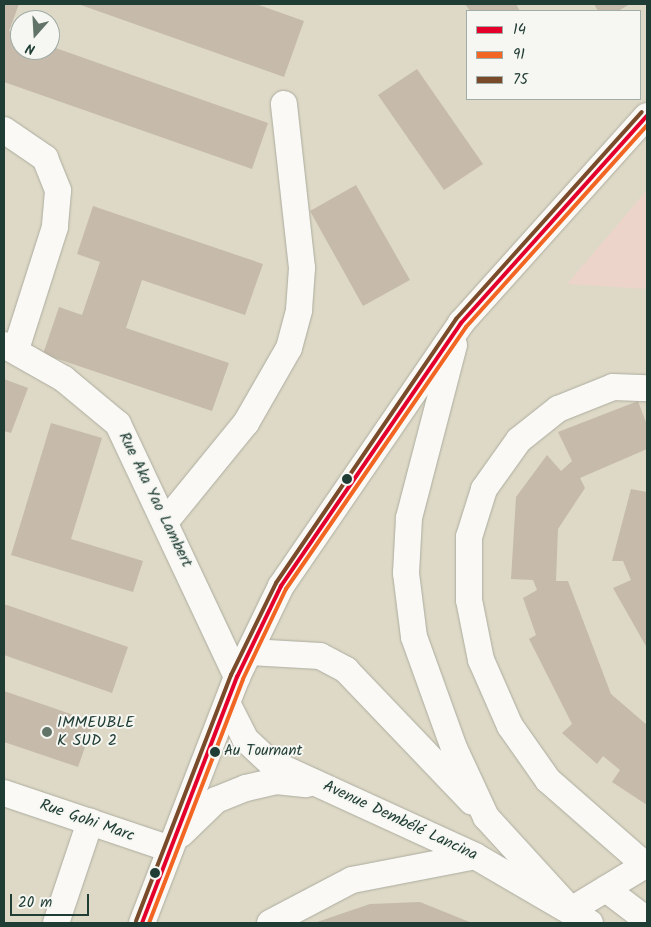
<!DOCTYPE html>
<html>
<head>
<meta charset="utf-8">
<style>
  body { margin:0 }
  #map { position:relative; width:651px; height:927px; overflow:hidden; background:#ded9c6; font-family:Kalam,sans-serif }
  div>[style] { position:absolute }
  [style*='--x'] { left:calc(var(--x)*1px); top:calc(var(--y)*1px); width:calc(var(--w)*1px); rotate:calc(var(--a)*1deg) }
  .built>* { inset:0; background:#ecd4ca }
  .building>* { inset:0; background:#c6baab }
  .roads { filter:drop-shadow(0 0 1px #acac9f) drop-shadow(0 0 1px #acac9f) }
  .minor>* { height:26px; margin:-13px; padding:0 13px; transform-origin:13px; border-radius:13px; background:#faf9f6 }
  .bus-1>* { height:4px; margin:-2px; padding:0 2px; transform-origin:2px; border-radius:2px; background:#e4002b }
  .bus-2>* { height:4px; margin:-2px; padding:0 2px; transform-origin:2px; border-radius:2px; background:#f26522 }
  .bus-3>* { height:4px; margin:-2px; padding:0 2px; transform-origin:2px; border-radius:2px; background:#7a4b2a }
  .dots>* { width:14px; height:14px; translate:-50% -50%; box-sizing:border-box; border:2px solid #f6f6f2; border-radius:50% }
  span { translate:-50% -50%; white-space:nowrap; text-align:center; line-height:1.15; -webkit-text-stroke:4px #f6f6f2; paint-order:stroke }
  .bus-label { font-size:15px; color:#1f3d34 }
  .left { translate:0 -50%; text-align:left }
  .street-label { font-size:16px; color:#1f3d34 }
  .poi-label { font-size:16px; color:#1f3d34 }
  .frame { position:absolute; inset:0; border:5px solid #1f3d34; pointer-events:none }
  .legend { position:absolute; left:466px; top:10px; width:175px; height:90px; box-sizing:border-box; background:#f6f6f2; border:1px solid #a0aca6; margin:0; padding:6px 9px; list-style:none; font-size:15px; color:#1f3d34 }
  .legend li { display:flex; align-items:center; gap:10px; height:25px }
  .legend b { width:25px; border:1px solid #a0aca6 }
  .north { position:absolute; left:10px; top:10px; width:50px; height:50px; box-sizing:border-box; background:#f6f6f2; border:1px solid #a0aca6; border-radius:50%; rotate:199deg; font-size:14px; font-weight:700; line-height:20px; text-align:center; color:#1f3d34 }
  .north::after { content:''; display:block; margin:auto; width:18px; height:22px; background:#627467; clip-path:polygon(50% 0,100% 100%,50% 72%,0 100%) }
  .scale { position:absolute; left:10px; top:894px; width:79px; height:22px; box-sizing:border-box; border:2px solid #1f3d34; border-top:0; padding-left:6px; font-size:15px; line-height:18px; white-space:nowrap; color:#1f3d34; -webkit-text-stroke:4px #f6f6f2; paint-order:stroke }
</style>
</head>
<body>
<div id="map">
  <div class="built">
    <div style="clip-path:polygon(647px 190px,647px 289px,567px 284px)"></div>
  </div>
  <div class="building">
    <div style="clip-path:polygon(4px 4px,19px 4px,9px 31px,20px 35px,20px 50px,50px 50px,50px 46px,268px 123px,252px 169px,4px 82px)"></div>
    <div style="clip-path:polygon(78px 4px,256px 4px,304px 21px,284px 77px)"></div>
    <div style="clip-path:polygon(465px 4px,516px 4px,520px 11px,470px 11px)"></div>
    <div style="clip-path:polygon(594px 4px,630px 4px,618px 11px,598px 11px)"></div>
    <div style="clip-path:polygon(417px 69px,483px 164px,444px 190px,378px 95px)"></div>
    <div style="clip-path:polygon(356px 185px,410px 280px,363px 306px,310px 211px)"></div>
    <div style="clip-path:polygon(93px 206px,263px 264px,245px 315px,142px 280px,126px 328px,229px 363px,212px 411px,43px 354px,59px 307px,82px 315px,100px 262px,77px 254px)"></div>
    <div style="clip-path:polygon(4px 379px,28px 388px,11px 433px,4px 431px)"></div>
    <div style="clip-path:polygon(638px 401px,647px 425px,647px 449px,580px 478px,585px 488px,558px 529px,556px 581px,568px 581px,611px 694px,647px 725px,647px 805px,612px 782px,620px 770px,603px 756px,597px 764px,562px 733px,572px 724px,529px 639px,536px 635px,523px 598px,537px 590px,533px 580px,511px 579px,516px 497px,547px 455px,561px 471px,572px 461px,558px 432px)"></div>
    <div style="clip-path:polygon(51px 423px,102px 438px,71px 539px,143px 561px,133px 592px,11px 555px)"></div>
    <div style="clip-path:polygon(631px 489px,647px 492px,647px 648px,613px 588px,631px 580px,623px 561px,612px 561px)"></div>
    <div style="clip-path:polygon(4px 604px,128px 647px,112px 693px,4px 655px)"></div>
    <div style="clip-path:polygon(4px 691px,94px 722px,78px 767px,4px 742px)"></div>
    <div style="clip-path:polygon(420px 902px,472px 923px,314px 923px,370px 904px)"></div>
  </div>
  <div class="roads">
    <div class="minor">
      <div style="--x:4;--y:130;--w:50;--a:34.3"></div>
      <div style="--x:45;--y:158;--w:35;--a:68"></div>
      <div style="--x:58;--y:191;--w:36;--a:95"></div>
      <div style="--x:55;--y:227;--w:128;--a:107.7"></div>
      <div style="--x:4;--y:345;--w:69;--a:29.5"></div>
      <div style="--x:64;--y:379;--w:70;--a:39.8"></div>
      <div style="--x:118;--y:424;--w:280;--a:64.8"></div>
      <div style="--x:454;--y:345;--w:179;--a:104.6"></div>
      <div style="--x:409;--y:518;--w:55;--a:93.1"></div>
      <div style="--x:406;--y:573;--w:64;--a:82.9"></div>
      <div style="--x:414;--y:637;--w:118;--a:70.2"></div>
      <div style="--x:454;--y:748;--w:76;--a:65.1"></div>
      <div style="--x:486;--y:817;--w:126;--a:47.6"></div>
      <div style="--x:166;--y:521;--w:127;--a:-50.8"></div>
      <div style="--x:246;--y:423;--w:86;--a:-60.2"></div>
      <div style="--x:289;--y:348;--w:39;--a:-75"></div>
      <div style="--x:299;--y:310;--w:42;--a:-85.9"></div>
      <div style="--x:302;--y:268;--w:165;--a:-96.3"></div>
      <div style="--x:250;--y:652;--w:70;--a:3.3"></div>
      <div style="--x:320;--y:656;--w:30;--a:28"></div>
      <div style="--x:346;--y:670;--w:182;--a:46.3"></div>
      <div style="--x:228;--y:705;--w:38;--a:63"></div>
      <div style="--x:245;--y:739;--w:34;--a:43"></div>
      <div style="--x:270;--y:762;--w:226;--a:24.6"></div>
      <div style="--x:475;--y:856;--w:133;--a:30.2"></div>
      <div style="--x:4;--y:793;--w:175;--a:18.6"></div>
      <div style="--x:181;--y:834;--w:49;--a:-44.2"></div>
      <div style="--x:216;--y:800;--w:32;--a:-22"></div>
      <div style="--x:246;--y:788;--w:31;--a:-13"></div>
      <div style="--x:276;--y:781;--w:31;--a:6"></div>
      <div style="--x:645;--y:865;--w:129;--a:-138.8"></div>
      <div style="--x:548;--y:780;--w:66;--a:-125.1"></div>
      <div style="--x:510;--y:726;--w:72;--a:-113.7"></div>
      <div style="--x:481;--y:660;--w:61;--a:-101.3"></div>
      <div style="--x:469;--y:600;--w:63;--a:-90"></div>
      <div style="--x:469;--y:537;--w:50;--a:-72.6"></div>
      <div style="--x:484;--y:489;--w:60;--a:-54.5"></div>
      <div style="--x:519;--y:440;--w:50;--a:-38.5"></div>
      <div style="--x:558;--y:409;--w:59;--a:-21.8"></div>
      <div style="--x:613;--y:387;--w:34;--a:2"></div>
      <div style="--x:606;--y:889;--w:51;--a:37.1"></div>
      <div style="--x:571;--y:910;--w:89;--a:-31.2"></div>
      <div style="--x:56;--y:923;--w:107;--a:-71.4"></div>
      <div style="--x:142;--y:923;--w:264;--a:-68.9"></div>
      <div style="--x:237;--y:677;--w:101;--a:-64.2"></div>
      <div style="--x:281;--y:586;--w:319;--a:-55.6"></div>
      <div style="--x:461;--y:323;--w:278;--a:-48.1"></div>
      <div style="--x:270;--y:923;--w:93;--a:-27.7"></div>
      <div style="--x:352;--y:880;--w:125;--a:-11"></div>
    </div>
  </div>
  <div class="bus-1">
    <div style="--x:142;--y:923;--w:264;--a:-68.9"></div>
    <div style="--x:237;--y:677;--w:101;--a:-64.2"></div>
    <div style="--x:281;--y:586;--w:319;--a:-55.6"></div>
    <div style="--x:461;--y:323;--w:278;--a:-48.1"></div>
  </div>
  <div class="bus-2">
    <div style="--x:149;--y:923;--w:261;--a:-68.9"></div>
    <div style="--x:243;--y:679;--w:100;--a:-64.5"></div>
    <div style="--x:286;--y:589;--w:318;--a:-55.5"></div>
    <div style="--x:466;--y:327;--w:271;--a:-48.1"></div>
  </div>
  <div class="bus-3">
    <div style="--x:136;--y:921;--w:264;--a:-68.9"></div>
    <div style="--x:231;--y:675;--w:102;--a:-63.9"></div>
    <div style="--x:276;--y:583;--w:320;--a:-55.7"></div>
    <div style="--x:456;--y:319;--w:278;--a:-48.1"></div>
  </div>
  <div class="dots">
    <div style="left:347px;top:479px;background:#1f3d34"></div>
    <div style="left:47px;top:732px;background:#627467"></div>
    <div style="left:215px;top:752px;background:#1f3d34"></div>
    <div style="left:155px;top:873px;background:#1f3d34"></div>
  </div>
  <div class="bus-label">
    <span class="left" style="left:224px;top:752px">Au Tournant</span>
  </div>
  <div class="street-label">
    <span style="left:155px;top:500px;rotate:64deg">Rue Aka Yao Lambert</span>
    <span style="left:87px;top:821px;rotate:19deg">Rue Gohi Marc</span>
    <span style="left:400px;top:821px;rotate:25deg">Avenue Dembélé Lancina</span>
  </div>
  <div class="poi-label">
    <span class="left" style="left:57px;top:732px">IMMEUBLE<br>K SUD 2</span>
  </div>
  <div class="frame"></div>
  <ul class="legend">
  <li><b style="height:6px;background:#e4002b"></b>14</li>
  <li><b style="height:6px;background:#f26522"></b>91</li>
  <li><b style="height:6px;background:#7a4b2a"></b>75</li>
  </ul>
  <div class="north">N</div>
  <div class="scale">20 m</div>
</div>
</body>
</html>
